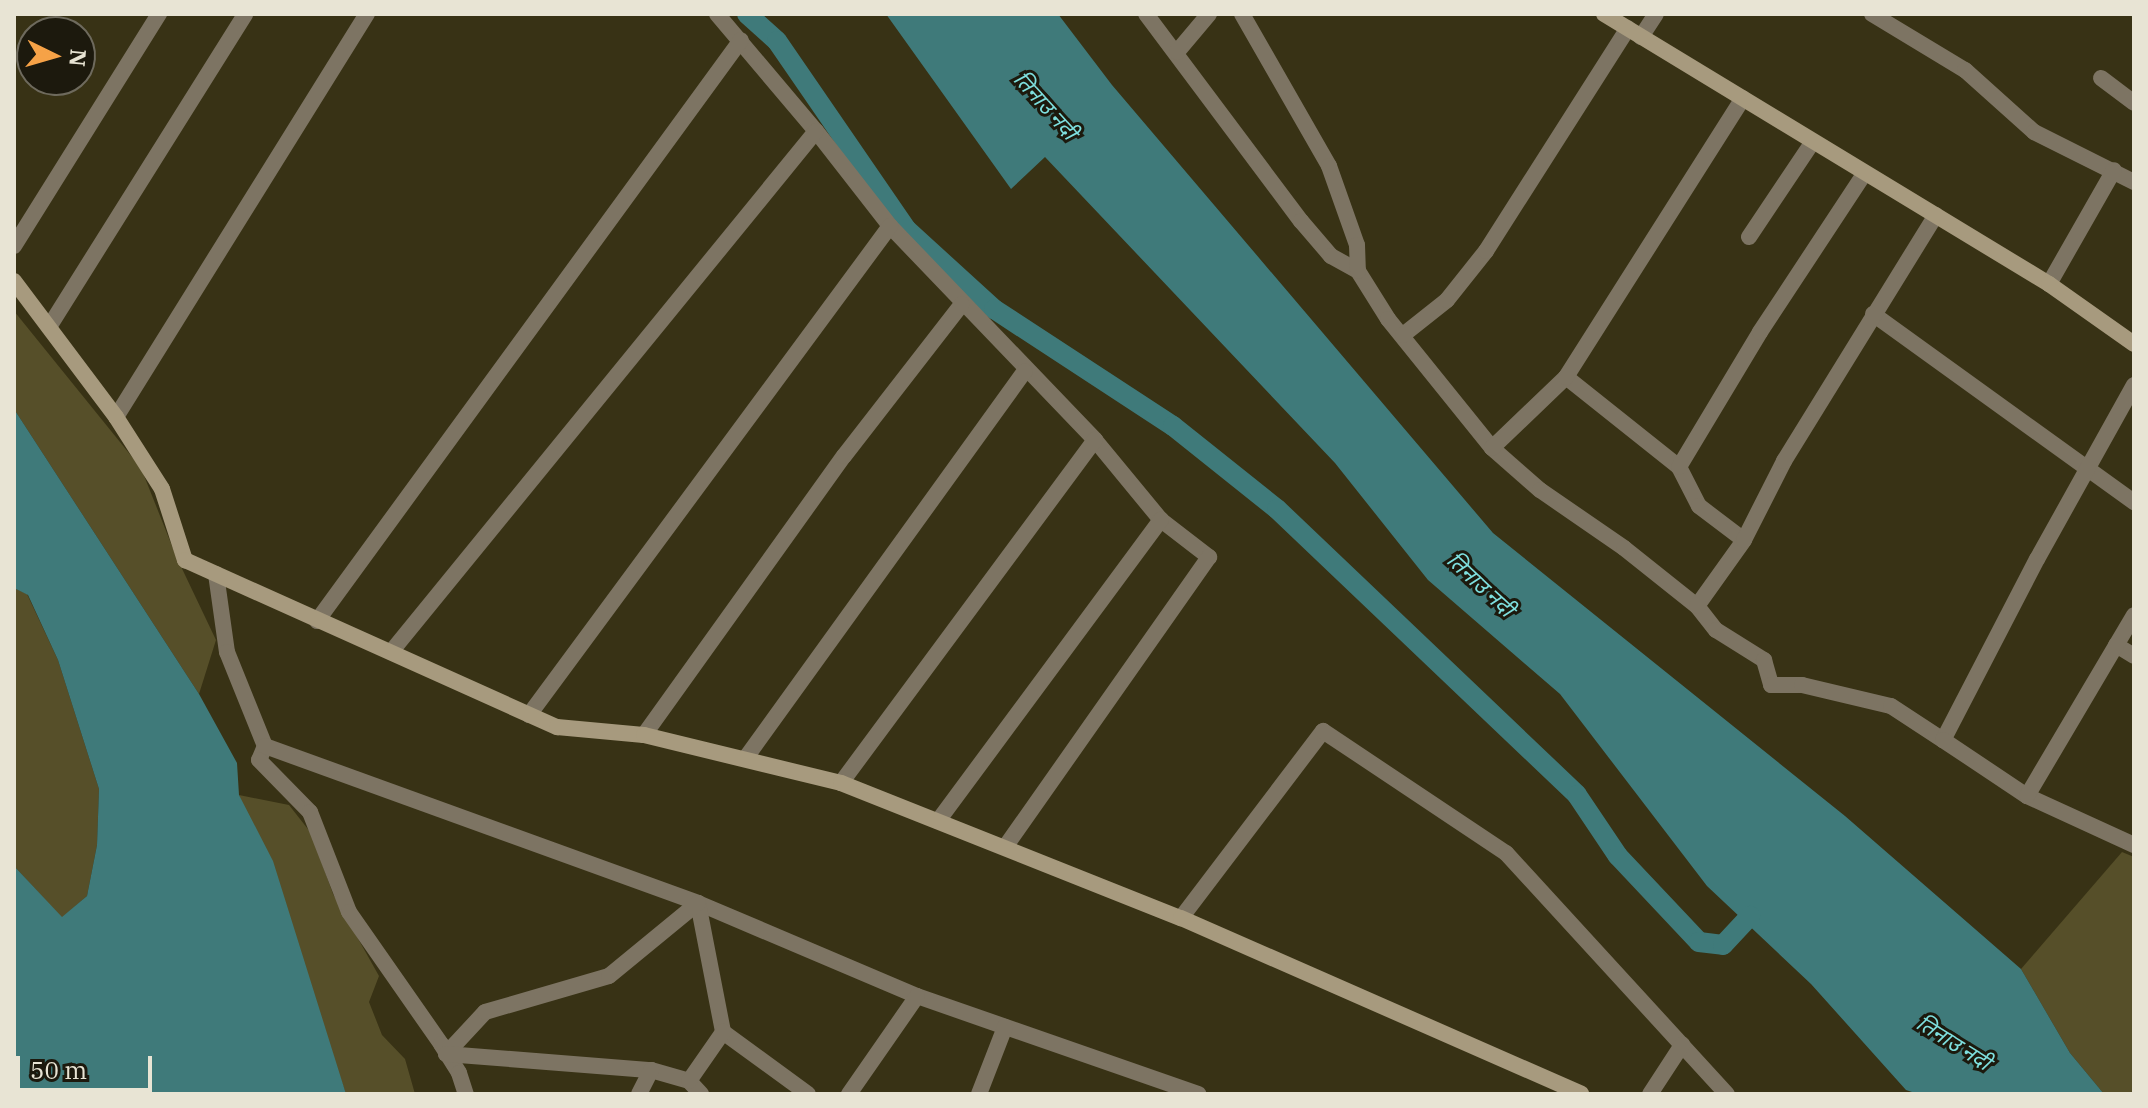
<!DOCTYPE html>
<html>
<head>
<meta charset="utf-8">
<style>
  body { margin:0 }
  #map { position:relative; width:2148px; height:1108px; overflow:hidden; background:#383215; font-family:"IBM Plex Serif","Noto Sans Devanagari",serif }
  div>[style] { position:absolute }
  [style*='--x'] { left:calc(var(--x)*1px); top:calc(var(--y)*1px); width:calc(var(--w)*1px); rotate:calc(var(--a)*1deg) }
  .green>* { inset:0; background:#564f29 }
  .water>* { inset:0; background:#3f7a7a }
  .stream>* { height:5px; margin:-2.5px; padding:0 2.5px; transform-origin:2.5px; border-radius:2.5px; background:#3f7a7a }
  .canal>* { height:20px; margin:-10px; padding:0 10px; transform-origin:10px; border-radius:10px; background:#3f7a7a }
  .street>* { height:16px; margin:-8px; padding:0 8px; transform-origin:8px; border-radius:8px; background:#7d7463 }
  .secondary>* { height:16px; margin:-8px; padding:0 8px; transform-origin:8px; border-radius:8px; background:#a79a7e }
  span { translate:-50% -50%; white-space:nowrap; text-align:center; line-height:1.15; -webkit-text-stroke:6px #1c190d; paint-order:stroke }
  .water-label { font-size:22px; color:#7edfde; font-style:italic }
  .frame { position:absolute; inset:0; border:16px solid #e8e4d4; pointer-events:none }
  .north { position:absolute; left:16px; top:16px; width:80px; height:80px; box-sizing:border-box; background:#1c190d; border:2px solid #6e6a5d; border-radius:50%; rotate:95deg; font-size:22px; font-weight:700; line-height:32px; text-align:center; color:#e8e4d4 }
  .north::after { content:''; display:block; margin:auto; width:28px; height:36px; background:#f6a247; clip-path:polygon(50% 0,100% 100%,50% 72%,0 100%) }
  .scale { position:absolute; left:16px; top:1056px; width:136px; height:36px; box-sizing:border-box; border:4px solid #e8e4d4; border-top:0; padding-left:10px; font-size:24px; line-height:28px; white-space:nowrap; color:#e8e4d4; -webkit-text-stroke:6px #1c190d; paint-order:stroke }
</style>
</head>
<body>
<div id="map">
  <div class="green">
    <div style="clip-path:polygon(14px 311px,141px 468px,176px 556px,216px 640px,199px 694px,14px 409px)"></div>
    <div style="clip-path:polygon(14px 588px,27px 594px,58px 660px,99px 789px,97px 845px,87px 896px,62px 918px,14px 866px)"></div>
    <div style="clip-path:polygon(239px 795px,289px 805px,311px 833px,333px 894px,379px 976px,369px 1002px,382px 1035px,405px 1059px,415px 1094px,346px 1094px)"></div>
    <div style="clip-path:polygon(2122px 852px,2134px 857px,2134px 1094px,2104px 1094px,2070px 1053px,2021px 969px)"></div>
  </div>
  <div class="water">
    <div style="clip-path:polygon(886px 14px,1058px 14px,1112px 85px,1493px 533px,1845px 816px,2021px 969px,2070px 1053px,2104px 1094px,1918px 1094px,1906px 1090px,1811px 984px,1707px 886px,1560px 694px,1428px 580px,1335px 463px,1045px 157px,1011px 189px)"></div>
    <div style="clip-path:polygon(14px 409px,199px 694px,237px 763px,239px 795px,273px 861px,346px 1094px,14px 1094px,14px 866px,62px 917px,87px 896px,97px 845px,99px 789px,58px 660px,28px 595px,14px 588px)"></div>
  </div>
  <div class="stream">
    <div style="--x:2133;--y:14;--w:1;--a:45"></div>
  </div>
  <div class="canal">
    <div style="--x:747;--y:14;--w:40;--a:42"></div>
    <div style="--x:777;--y:41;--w:228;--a:55.5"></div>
    <div style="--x:906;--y:229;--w:119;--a:42.3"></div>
    <div style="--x:994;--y:309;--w:214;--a:33.2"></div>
    <div style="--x:1173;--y:426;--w:133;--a:38.6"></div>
    <div style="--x:1277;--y:509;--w:414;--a:43.6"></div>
    <div style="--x:1577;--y:795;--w:73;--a:56.1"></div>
    <div style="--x:1618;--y:856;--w:118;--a:46.7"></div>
    <div style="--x:1699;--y:942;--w:24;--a:7"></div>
    <div style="--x:1723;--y:945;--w:40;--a:-47"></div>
  </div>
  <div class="street">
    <div style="--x:717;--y:14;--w:153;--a:49.8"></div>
    <div style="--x:816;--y:131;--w:120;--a:52.1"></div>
    <div style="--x:890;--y:226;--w:296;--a:46.2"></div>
    <div style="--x:1095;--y:440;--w:104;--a:50.5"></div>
    <div style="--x:1161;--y:520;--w:61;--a:37.6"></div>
    <div style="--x:1209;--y:557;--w:355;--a:125.1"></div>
    <div style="--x:1146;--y:14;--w:259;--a:53.2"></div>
    <div style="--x:1301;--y:221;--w:46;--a:49.4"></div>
    <div style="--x:1331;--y:256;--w:31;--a:29"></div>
    <div style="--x:1358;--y:271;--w:57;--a:58"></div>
    <div style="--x:1388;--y:319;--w:166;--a:51.1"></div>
    <div style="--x:1492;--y:448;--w:64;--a:41.2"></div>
    <div style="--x:1540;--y:490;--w:102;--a:34.6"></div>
    <div style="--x:1624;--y:548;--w:93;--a:38.5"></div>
    <div style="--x:1697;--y:606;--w:31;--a:52"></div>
    <div style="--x:1716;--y:630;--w:57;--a:32"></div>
    <div style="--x:1764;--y:660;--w:26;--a:74"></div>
    <div style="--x:1771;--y:685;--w:31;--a:0"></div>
    <div style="--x:1802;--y:685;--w:91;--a:13.3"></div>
    <div style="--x:1891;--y:706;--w:62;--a:33.2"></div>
    <div style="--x:1242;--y:14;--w:175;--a:60.2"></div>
    <div style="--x:1329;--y:166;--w:84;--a:70.5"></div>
    <div style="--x:1357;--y:245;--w:26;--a:88"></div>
    <div style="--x:1872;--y:14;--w:109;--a:31.1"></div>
    <div style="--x:1965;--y:70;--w:93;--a:41.9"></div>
    <div style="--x:2034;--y:132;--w:112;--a:26.6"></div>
    <div style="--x:1641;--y:37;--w:27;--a:-57"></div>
    <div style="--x:1177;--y:52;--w:50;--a:-49.9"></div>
    <div style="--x:2101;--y:78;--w:41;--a:37.1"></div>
    <div style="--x:1749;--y:237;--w:113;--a:-56.2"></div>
    <div style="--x:14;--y:246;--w:274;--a:-58"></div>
    <div style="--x:2049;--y:284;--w:131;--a:-60.3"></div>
    <div style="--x:1873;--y:314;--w:322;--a:35.8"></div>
    <div style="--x:49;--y:327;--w:369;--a:-57.9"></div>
    <div style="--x:1403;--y:335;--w:56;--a:-38.5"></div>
    <div style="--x:1447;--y:300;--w:63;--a:-51.5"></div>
    <div style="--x:1486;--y:251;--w:264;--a:-57.5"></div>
    <div style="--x:1566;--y:377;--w:144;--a:38.5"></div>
    <div style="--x:1679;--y:467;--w:44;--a:62.9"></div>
    <div style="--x:1699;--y:506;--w:56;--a:37.1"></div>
    <div style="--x:2134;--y:385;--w:199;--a:119.1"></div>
    <div style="--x:2037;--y:559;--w:204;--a:117.4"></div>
    <div style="--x:1943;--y:740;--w:101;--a:33.7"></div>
    <div style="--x:2027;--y:796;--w:118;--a:24.6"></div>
    <div style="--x:116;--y:417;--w:475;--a:-58.1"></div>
    <div style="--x:1492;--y:448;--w:103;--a:-43.8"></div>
    <div style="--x:1566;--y:377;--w:330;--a:-57.6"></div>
    <div style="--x:1679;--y:467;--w:157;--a:-59"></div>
    <div style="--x:1760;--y:332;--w:189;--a:-56.6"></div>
    <div style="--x:216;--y:574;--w:79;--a:82"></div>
    <div style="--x:227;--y:652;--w:101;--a:68"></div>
    <div style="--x:265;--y:746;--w:15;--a:113"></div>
    <div style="--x:259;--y:760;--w:73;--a:45.6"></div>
    <div style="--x:310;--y:812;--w:107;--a:68.7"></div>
    <div style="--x:349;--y:912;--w:161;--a:55.1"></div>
    <div style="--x:441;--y:1044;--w:34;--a:58"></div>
    <div style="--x:459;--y:1073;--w:22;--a:72"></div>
    <div style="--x:1697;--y:606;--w:81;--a:-54.5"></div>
    <div style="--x:1744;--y:540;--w:89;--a:-63.1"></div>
    <div style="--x:1784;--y:461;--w:289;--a:-58.3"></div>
    <div style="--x:317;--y:621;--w:719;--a:-53.88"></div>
    <div style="--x:2116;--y:645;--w:21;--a:31"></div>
    <div style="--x:391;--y:652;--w:672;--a:-50.79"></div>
    <div style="--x:529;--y:715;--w:608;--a:-53.56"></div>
    <div style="--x:644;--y:735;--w:343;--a:-54.4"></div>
    <div style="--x:844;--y:456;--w:192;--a:-52.2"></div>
    <div style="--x:265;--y:746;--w:461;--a:19.9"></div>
    <div style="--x:698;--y:903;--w:238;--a:23"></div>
    <div style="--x:917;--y:996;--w:298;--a:19.2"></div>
    <div style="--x:745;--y:759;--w:478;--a:-54.2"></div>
    <div style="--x:841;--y:783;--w:427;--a:-53.5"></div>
    <div style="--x:2027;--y:796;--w:210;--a:-59.4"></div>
    <div style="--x:938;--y:821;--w:375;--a:-53.5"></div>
    <div style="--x:698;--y:903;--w:131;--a:79"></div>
    <div style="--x:723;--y:1032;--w:105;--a:36.1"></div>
    <div style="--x:1181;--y:918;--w:235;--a:-52.8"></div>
    <div style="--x:1323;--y:731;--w:220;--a:33.7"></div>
    <div style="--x:1506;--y:853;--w:327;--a:47.5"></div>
    <div style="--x:446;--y:1054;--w:57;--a:-47.1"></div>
    <div style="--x:485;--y:1012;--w:129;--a:-16.2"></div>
    <div style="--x:609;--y:976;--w:115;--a:-39.4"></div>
    <div style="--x:446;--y:1054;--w:206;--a:4.5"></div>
    <div style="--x:651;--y:1070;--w:40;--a:16"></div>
    <div style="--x:689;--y:1081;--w:18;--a:47"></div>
    <div style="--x:689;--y:1081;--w:60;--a:-55.2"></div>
    <div style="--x:639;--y:1094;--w:27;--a:-63"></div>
    <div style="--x:849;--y:1094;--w:119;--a:-55.2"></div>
    <div style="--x:979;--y:1094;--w:72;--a:-68.8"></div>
    <div style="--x:1650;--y:1094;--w:59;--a:-56.9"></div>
  </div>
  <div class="secondary">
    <div style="--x:1604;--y:14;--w:521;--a:31.25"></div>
    <div style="--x:2049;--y:284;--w:104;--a:35.2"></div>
    <div style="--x:14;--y:281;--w:170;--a:53.1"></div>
    <div style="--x:116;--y:417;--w:85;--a:57.4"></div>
    <div style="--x:162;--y:489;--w:75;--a:72.1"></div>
    <div style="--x:185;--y:560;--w:408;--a:24.2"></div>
    <div style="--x:557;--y:727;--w:87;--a:5.3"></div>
    <div style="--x:644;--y:735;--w:203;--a:13.7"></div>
    <div style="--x:841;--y:783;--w:366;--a:21.7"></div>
    <div style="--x:1181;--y:918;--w:437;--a:23.7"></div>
  </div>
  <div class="water-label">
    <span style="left:1046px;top:105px;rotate:48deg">तिनाउ नदी</span>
    <span style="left:1481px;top:584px;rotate:43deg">तिनाउ नदी</span>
    <span style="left:1954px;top:1042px;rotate:32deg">तिनाउ नदी</span>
  </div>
  <div class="frame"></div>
  <div class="north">N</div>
  <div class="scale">50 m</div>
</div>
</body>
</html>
